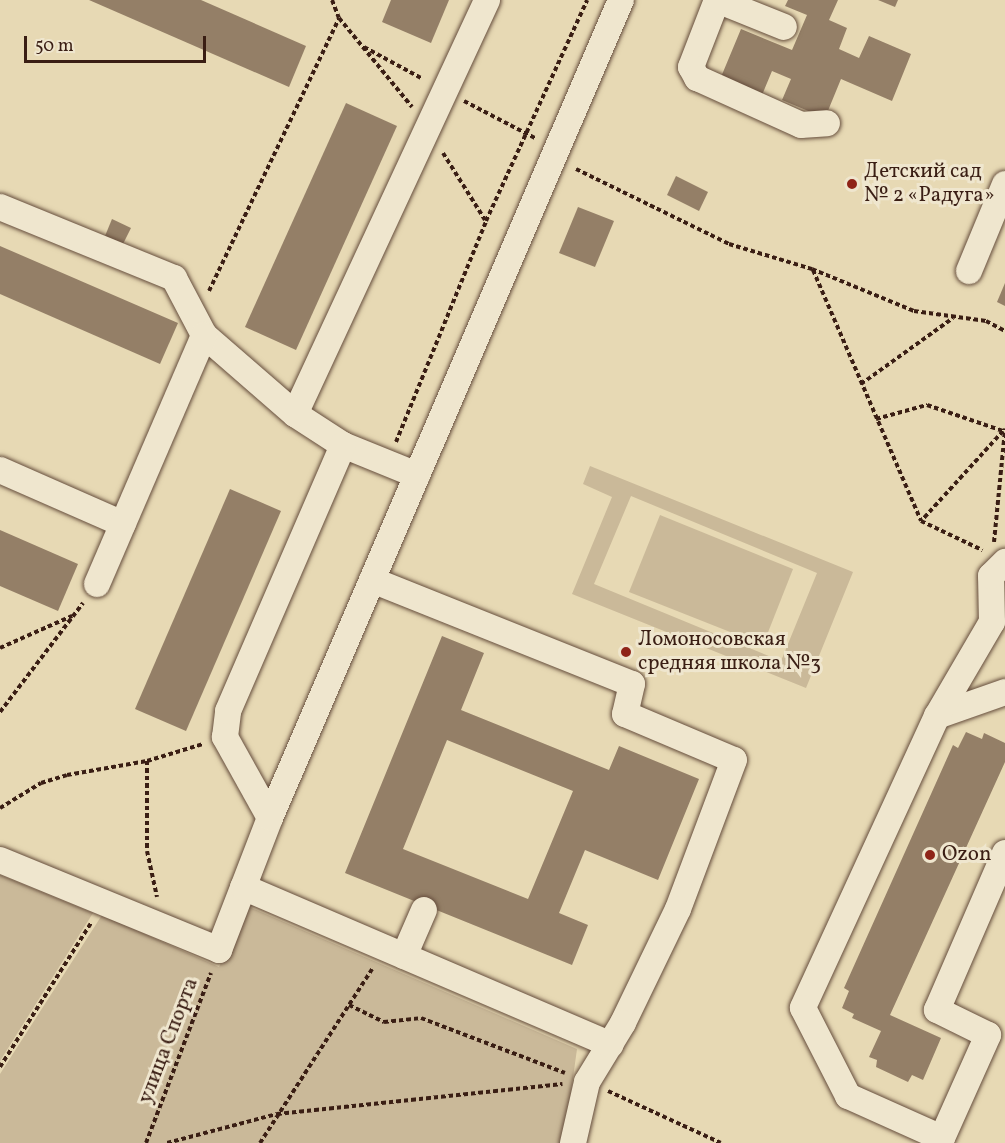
<!DOCTYPE html>
<html>
<head>
<meta charset="utf-8">
<style>
  body { margin:0 }
  #map { position:relative; width:1005px; height:1143px; overflow:hidden; background:#e7d9b4; font-family:Vollkorn,serif }
  div>[style] { position:absolute }
  [style*='--x'] { left:calc(var(--x)*1px); top:calc(var(--y)*1px); width:calc(var(--w)*1px); rotate:calc(var(--a)*1deg) }
  .green>* { inset:0; background:#cab999 }
  .building>* { inset:0; background:#947f67 }
  .path>* { height:4px; margin-top:-2px; transform-origin:0; background:repeating-linear-gradient(90deg,#3a1e14 0 4.5px,transparent 0 7.5px) }
  .roads { filter:drop-shadow(0 0 2px #654d3c) drop-shadow(0 0 2px #654d3c) }
  .minor>* { height:26px; margin:-13px; padding:0 13px; transform-origin:13px; border-radius:13px; background:#efe6ce }
  .dots>* { width:16px; height:16px; translate:-50% -50%; box-sizing:border-box; border:3px solid #efe6ce; border-radius:50% }
  span { translate:-50% -50%; white-space:nowrap; text-align:center; line-height:1.15; -webkit-text-stroke:6px #efe6ce; paint-order:stroke }
  .poi-label { font-size:21px; color:#3a1e14 }
  .left { translate:0 -50%; text-align:left }
  .street-label { font-size:21px; color:#3a1e14 }
  .scale { position:absolute; left:24px; top:36px; width:182px; height:27px; box-sizing:border-box; border:3px solid #3a1e14; border-top:0; padding-left:8px; font-size:18px; line-height:21px; white-space:nowrap; color:#3a1e14; -webkit-text-stroke:4px #efe6ce; paint-order:stroke }
</style>
</head>
<body>
<div id="map">
  <div class="green">
    <div style="clip-path:polygon(evenodd,590px 466px,853px 572px,806px 688px,572px 594px,612px 497px,583px 484px,590px 466px,631px 496px,817px 573px,781px 661px,594px 584px,631px 496px)"></div>
    <div style="clip-path:polygon(660px 515px,793px 569px,763px 645px,629px 592px)"></div>
    <div style="clip-path:polygon(0 875px,93px 913px,0 1061px)"></div>
    <div style="clip-path:polygon(247px 906px,577px 1049px,564px 1143px,0 1143px,0 1074px,102px 915px,219px 967px)"></div>
  </div>
  <div class="building">
    <div style="clip-path:polygon(89px 0,201px 0,306px 46px,289px 87px)"></div>
    <div style="clip-path:polygon(391px 0,449px 0,431px 43px,382px 22px)"></div>
    <div style="clip-path:polygon(788px 0,838px 0,829px 20px,847px 28px,839px 49px,859px 58px,869px 36px,911px 54px,892px 101px,841px 79px,825px 118px,782px 100px,791px 79px,772px 71px,762px 95px,721px 77px,741px 29px,792px 50px,807px 15px,785px 6px)"></div>
    <div style="clip-path:polygon(878px 0,898px 0,895px 7px)"></div>
    <div style="clip-path:polygon(346px 103px,397px 126px,296px 350px,245px 327px)"></div>
    <div style="clip-path:polygon(676px 176px,708px 192px,699px 211px,667px 195px)"></div>
    <div style="clip-path:polygon(578px 207px,614px 221px,595px 267px,559px 253px)"></div>
    <div style="clip-path:polygon(112px 219px,131px 228px,123px 244px,105px 236px)"></div>
    <div style="clip-path:polygon(0 246px,178px 323px,160px 364px,0 294px)"></div>
    <div style="clip-path:polygon(1005px 283px,1005px 306px,997px 302px)"></div>
    <div style="clip-path:polygon(230px 489px,281px 511px,186px 731px,135px 709px)"></div>
    <div style="clip-path:polygon(0 530px,78px 564px,58px 611px,0 586px)"></div>
    <div style="clip-path:polygon(evenodd,442px 636px,484px 653px,461px 710px,609px 770px,619px 746px,699px 779px,658px 880px,585px 850px,559px 913px,588px 925px,572px 965px,345px 873px,442px 636px,447px 740px,573px 791px,528px 899px,403px 849px,447px 740px)"></div>
    <div style="clip-path:polygon(966px 732px,982px 739px,984px 733px,1005px 743px,1005px 762px,890px 1015px,941px 1038px,923px 1080px,912px 1075px,908px 1082px,876px 1067px,877px 1060px,869px 1057px,881px 1031px,852px 1018px,854px 1014px,842px 1008px,849px 991px,844px 988px,953px 745px,958px 748px)"></div>
  </div>
  <div class="path">
    <div style="--x:332;--y:0;--w:19;--a:69"></div>
    <div style="--x:339;--y:18;--w:115;--a:50.6"></div>
    <div style="--x:364;--y:47;--w:67;--a:28.5"></div>
    <div style="--x:464;--y:101;--w:80;--a:27.5"></div>
    <div style="--x:443;--y:153;--w:79;--a:57.9"></div>
    <div style="--x:576;--y:169;--w:170;--a:26.1"></div>
    <div style="--x:729;--y:244;--w:87;--a:16.8"></div>
    <div style="--x:812;--y:269;--w:110;--a:22.4"></div>
    <div style="--x:914;--y:311;--w:73;--a:7.9"></div>
    <div style="--x:986;--y:321;--w:21;--a:28"></div>
    <div style="--x:813;--y:270;--w:273;--a:66.7"></div>
    <div style="--x:921;--y:521;--w:68;--a:25.4"></div>
    <div style="--x:209;--y:291;--w:302;--a:-64.5"></div>
    <div style="--x:861;--y:384;--w:113;--a:-35.7"></div>
    <div style="--x:876;--y:419;--w:53;--a:-15.4"></div>
    <div style="--x:927;--y:405;--w:80;--a:18.9"></div>
    <div style="--x:1003;--y:431;--w:122;--a:132.3"></div>
    <div style="--x:396;--y:442;--w:239;--a:-67.8"></div>
    <div style="--x:486;--y:221;--w:243;--a:-65.4"></div>
    <div style="--x:994;--y:542;--w:114;--a:-84.4"></div>
    <div style="--x:0;--y:648;--w:79;--a:-24"></div>
    <div style="--x:0;--y:712;--w:137;--a:-52.7"></div>
    <div style="--x:147;--y:761;--w:90;--a:90"></div>
    <div style="--x:147;--y:851;--w:47;--a:77.7"></div>
    <div style="--x:0;--y:808;--w:48;--a:-31.4"></div>
    <div style="--x:41;--y:783;--w:27;--a:-17"></div>
    <div style="--x:67;--y:775;--w:81;--a:-9.9"></div>
    <div style="--x:147;--y:761;--w:59;--a:-16.9"></div>
    <div style="--x:349;--y:1005;--w:39;--a:26"></div>
    <div style="--x:384;--y:1022;--w:37;--a:-6"></div>
    <div style="--x:421;--y:1018;--w:154;--a:20.9"></div>
    <div style="--x:0;--y:1067;--w:170;--a:-57.7"></div>
    <div style="--x:608;--y:1091;--w:124;--a:24.7"></div>
    <div style="--x:146;--y:1143;--w:182;--a:-69.1"></div>
    <div style="--x:167;--y:1143;--w:114;--a:-14.8"></div>
    <div style="--x:277;--y:1114;--w:287;--a:-6"></div>
    <div style="--x:260;--y:1143;--w:207;--a:-57.2"></div>
  </div>
  <div class="roads">
    <div class="minor">
      <div style="--x:717;--y:0;--w:72;--a:111.2"></div>
      <div style="--x:691;--y:67;--w:13;--a:61"></div>
      <div style="--x:697;--y:78;--w:114;--a:24.3"></div>
      <div style="--x:801;--y:125;--w:26;--a:-4"></div>
      <div style="--x:717;--y:0;--w:72;--a:21.9"></div>
      <div style="--x:0;--y:207;--w:188;--a:22.2"></div>
      <div style="--x:174;--y:278;--w:64;--a:62.2"></div>
      <div style="--x:204;--y:335;--w:121;--a:41"></div>
      <div style="--x:295;--y:414;--w:57;--a:32.9"></div>
      <div style="--x:343;--y:445;--w:80;--a:22.1"></div>
      <div style="--x:969;--y:271;--w:94;--a:-67.5"></div>
      <div style="--x:295;--y:414;--w:456;--a:-65.1"></div>
      <div style="--x:0;--y:470;--w:134;--a:23.7"></div>
      <div style="--x:372;--y:580;--w:280;--a:21.8"></div>
      <div style="--x:632;--y:684;--w:31;--a:103"></div>
      <div style="--x:625;--y:714;--w:118;--a:22.9"></div>
      <div style="--x:734;--y:760;--w:159;--a:110.6"></div>
      <div style="--x:678;--y:909;--w:127;--a:115.8"></div>
      <div style="--x:623;--y:1023;--w:69;--a:121.4"></div>
      <div style="--x:587;--y:1082;--w:63;--a:102.9"></div>
      <div style="--x:97;--y:584;--w:271;--a:-66.7"></div>
      <div style="--x:1005;--y:692;--w:72;--a:160.6"></div>
      <div style="--x:937;--y:716;--w:321;--a:114.7"></div>
      <div style="--x:803;--y:1008;--w:99;--a:62.9"></div>
      <div style="--x:848;--y:1096;--w:103;--a:24.1"></div>
      <div style="--x:942;--y:1138;--w:113;--a:-65.9"></div>
      <div style="--x:988;--y:1035;--w:57;--a:-153.9"></div>
      <div style="--x:937;--y:1010;--w:171;--a:-66.6"></div>
      <div style="--x:937;--y:716;--w:109;--a:-59.7"></div>
      <div style="--x:992;--y:622;--w:46;--a:-91.2"></div>
      <div style="--x:991;--y:576;--w:20;--a:-45"></div>
      <div style="--x:270;--y:818;--w:93;--a:-119.1"></div>
      <div style="--x:225;--y:737;--w:26;--a:-83"></div>
      <div style="--x:228;--y:711;--w:290;--a:-66.6"></div>
      <div style="--x:0;--y:860;--w:237;--a:22.3"></div>
      <div style="--x:219;--y:950;--w:142;--a:-68.9"></div>
      <div style="--x:270;--y:818;--w:890;--a:-66.78"></div>
      <div style="--x:243;--y:887;--w:400;--a:23.2"></div>
      <div style="--x:404;--y:956;--w:50;--a:-66.5"></div>
    </div>
  </div>
  <div class="dots">
    <div style="left:852px;top:184px;background:#8f2418"></div>
    <div style="left:626px;top:652px;background:#8f2418"></div>
    <div style="left:930px;top:855px;background:#8f2418"></div>
  </div>
  <div class="poi-label">
    <span class="left" style="left:864px;top:184px">Детский сад<br>№ 2 «Радуга»</span>
    <span class="left" style="left:638px;top:652px">Ломоносовская<br>средняя школа №3</span>
    <span class="left" style="left:942px;top:855px">Ozon</span>
  </div>
  <div class="street-label">
    <span style="left:169px;top:1041px;rotate:-69deg">улица Спорта</span>
  </div>
  <div class="scale">50 m</div>
</div>
</body>
</html>
